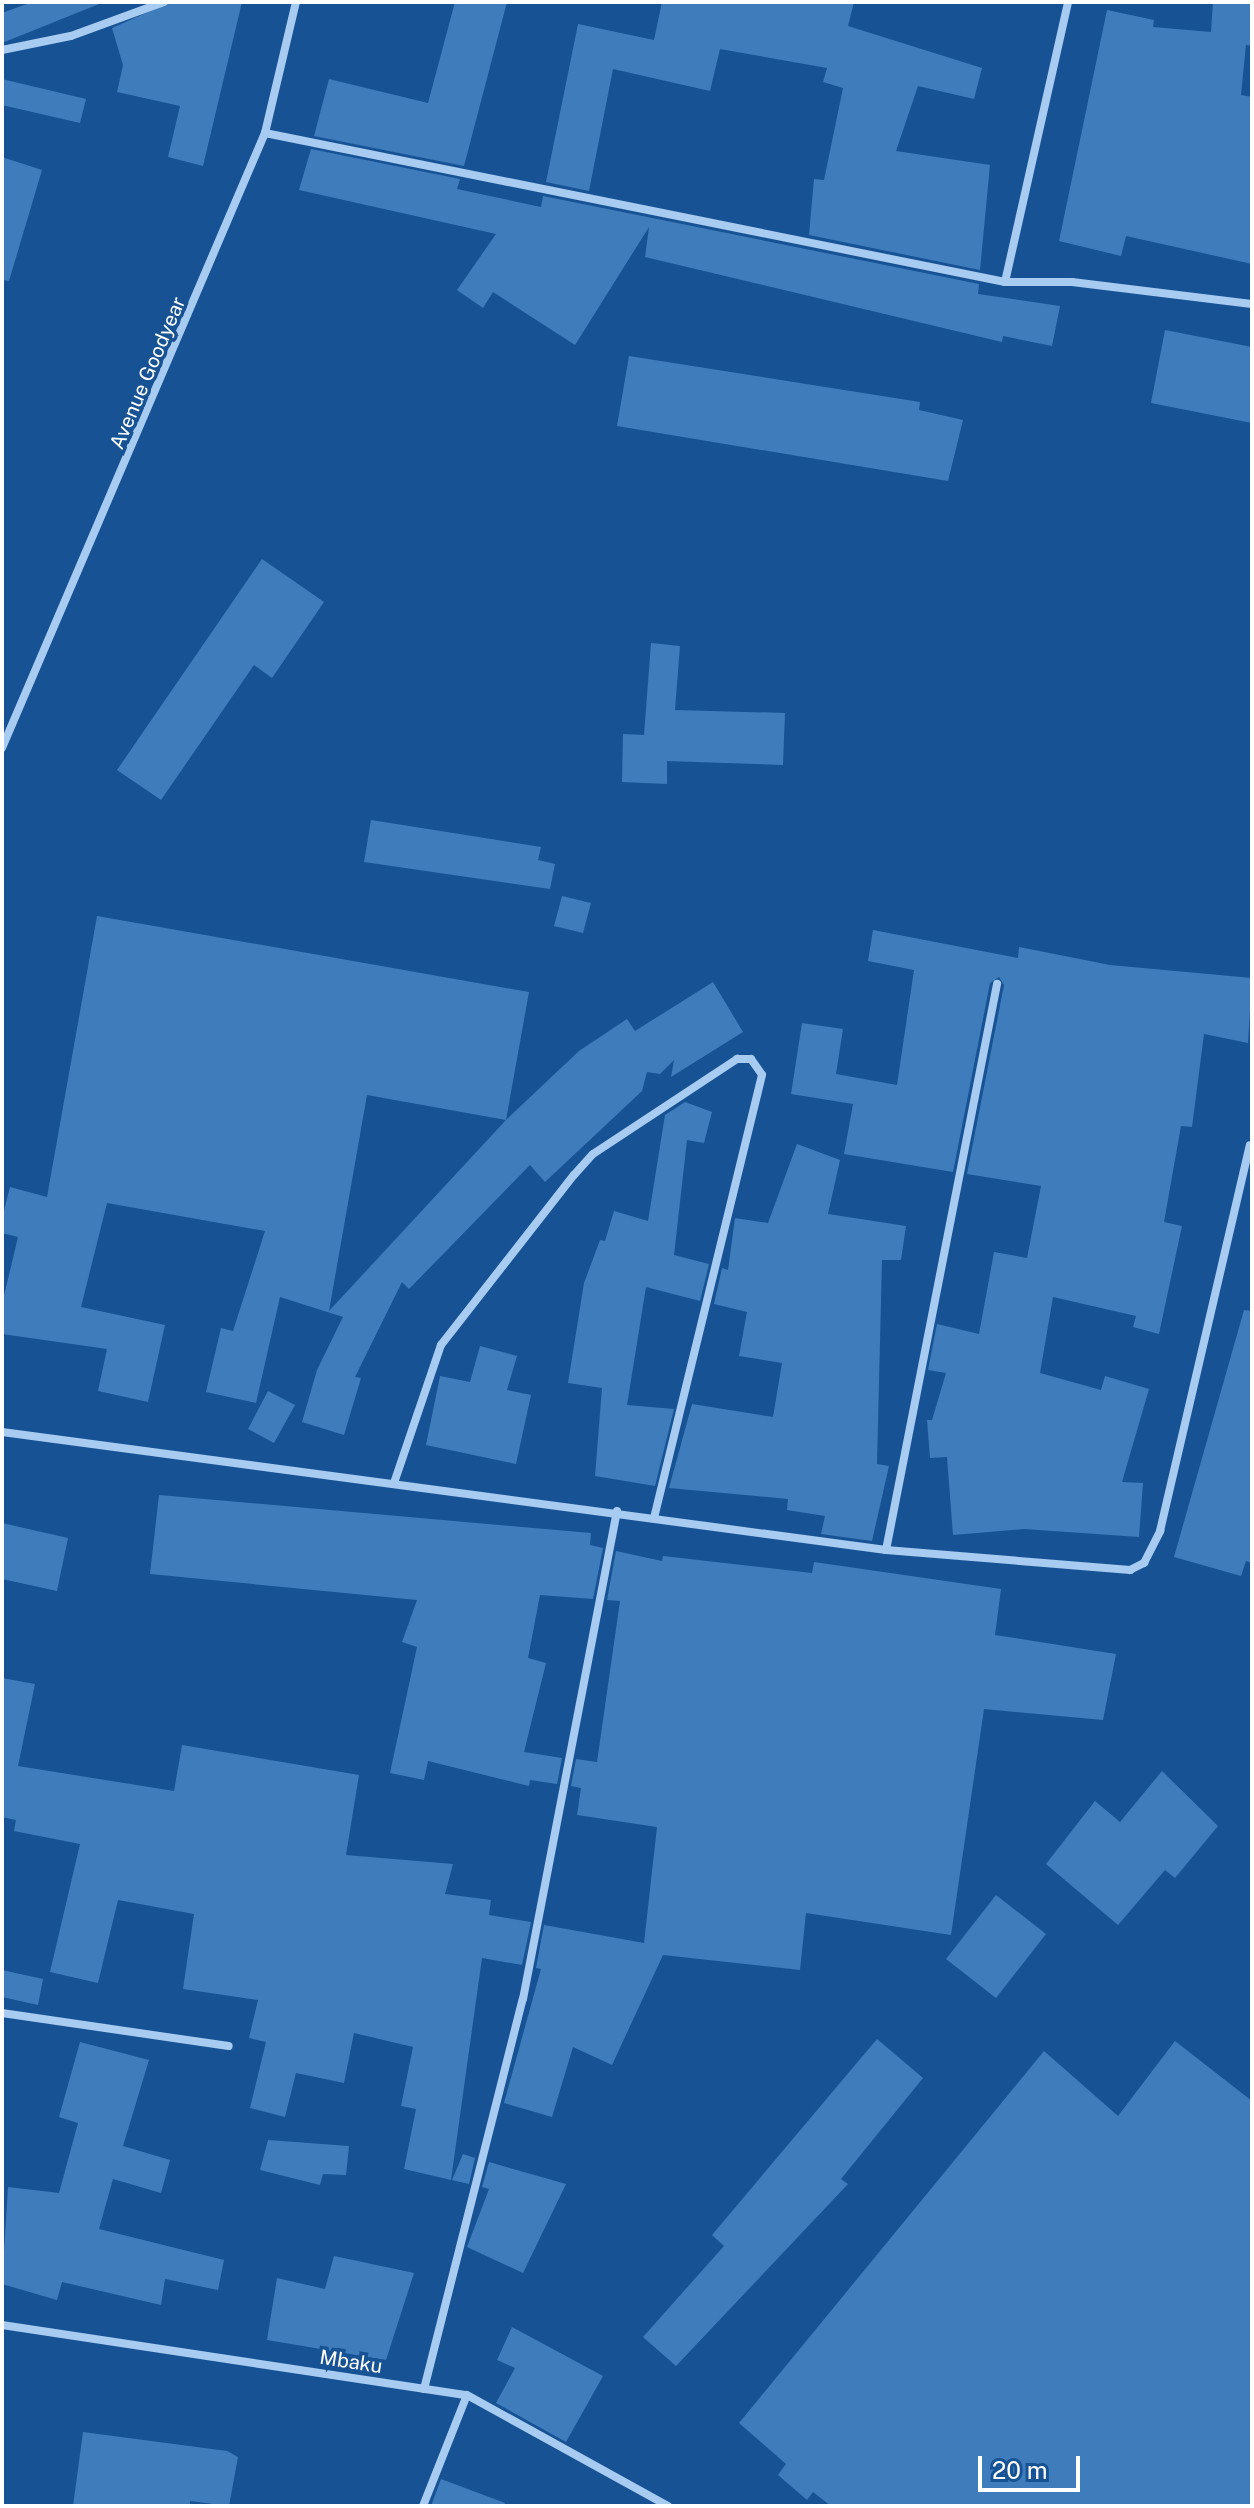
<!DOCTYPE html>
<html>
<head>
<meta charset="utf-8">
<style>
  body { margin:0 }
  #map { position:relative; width:1254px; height:2508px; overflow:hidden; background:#175394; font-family:"Public Sans",sans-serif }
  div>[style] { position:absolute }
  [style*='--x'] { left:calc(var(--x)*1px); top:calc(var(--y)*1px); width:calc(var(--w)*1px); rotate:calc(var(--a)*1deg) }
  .building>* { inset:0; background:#3f7cbc }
  .minor>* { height:8px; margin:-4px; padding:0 4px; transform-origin:4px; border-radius:4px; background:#a7cbf1 }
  span { translate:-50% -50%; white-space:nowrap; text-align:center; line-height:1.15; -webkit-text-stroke:7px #175394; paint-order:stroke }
  .street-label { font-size:20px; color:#fff }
  .frame { position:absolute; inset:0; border:4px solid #fff; pointer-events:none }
  .scale { position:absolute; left:978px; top:2456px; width:102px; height:36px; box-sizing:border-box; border:4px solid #fff; border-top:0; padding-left:10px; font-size:24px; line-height:28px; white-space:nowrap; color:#fff; -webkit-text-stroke:6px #175394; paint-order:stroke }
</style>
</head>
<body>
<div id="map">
  <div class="building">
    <div style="clip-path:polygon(32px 2px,104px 2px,2px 43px,2px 13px)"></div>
    <div style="clip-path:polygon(171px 2px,242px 2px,203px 166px,168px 157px,180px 106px,117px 92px,123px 65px,112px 28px)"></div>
    <div style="clip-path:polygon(455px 2px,507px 2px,464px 166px,314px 136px,329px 79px,428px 103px)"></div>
    <div style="clip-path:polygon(662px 2px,854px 2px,848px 26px,982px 68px,974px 99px,918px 86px,896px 151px,990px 165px,980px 270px,809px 235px,814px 179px,824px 180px,843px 88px,823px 82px,827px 68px,720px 49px,710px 91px,613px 69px,589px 191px,546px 182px,578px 24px,654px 40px)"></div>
    <div style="clip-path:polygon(1213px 2px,1252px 2px,1252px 46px,1246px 45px,1241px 95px,1252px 97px,1252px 264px,1126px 236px,1121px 256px,1059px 241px,1107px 10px,1154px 20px,1153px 27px,1211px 32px)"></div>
    <div style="clip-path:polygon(2px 79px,86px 99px,80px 123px,2px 105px)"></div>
    <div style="clip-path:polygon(311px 149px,460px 179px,457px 189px,541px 207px,543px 196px,979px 284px,978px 294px,1060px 306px,1052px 346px,1003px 336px,1002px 342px,645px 257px,649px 227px,575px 345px,493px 292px,483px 308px,457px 290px,496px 234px,299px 190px)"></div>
    <div style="clip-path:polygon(2px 157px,42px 170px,9px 281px,2px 280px)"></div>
    <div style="clip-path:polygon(1165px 330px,1252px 347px,1252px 423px,1151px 403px)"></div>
    <div style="clip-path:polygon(629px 356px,920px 402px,919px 410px,963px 420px,948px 481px,617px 426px)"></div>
    <div style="clip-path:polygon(262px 559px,324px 602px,272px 678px,254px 665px,161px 800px,117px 770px)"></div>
    <div style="clip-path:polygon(651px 643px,680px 646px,675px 710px,785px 713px,783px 765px,667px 761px,667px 784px,622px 782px,623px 734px,644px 735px)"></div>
    <div style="clip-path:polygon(371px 820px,541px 847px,538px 860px,555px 864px,550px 889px,364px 862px)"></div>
    <div style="clip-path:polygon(562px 896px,591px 903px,583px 933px,554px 926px)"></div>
    <div style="clip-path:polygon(evenodd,97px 916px,529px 992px,506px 1120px,579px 1051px,627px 1019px,635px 1031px,713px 982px,743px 1032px,671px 1077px,674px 1060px,660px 1074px,647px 1072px,642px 1091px,545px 1182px,530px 1165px,409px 1289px,402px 1282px,355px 1377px,361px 1378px,344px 1435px,302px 1422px,317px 1370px,343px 1317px,280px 1297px,256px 1403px,206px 1392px,221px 1328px,233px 1331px,265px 1231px,107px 1203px,81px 1307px,165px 1325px,148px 1402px,98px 1391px,107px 1349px,2px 1334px,2px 1304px,18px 1237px,2px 1233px,2px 1218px,10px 1187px,47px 1197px,97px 916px,367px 1095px,506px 1120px,329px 1311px,367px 1095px)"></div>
    <div style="clip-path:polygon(873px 930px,1018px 958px,1019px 947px,1110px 965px,1252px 978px,1248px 1043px,1204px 1034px,1192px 1127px,1181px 1126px,1164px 1222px,1182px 1226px,1159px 1334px,1133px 1327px,1136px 1316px,1053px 1297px,1040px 1373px,1101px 1390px,1105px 1376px,1149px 1389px,1122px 1482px,1143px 1483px,1139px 1537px,1024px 1529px,953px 1535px,947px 1457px,930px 1458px,927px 1420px,932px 1420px,946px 1373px,928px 1370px,937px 1324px,979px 1334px,994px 1252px,1027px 1258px,1041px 1186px,967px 1174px,1004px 985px,999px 977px,990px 983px,953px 1172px,844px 1154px,853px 1104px,791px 1094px,802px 1023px,843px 1029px,836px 1074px,897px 1085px,914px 970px,868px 961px)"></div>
    <div style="clip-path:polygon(685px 1102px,712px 1112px,704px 1143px,687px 1140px,674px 1255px,709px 1264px,700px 1301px,646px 1287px,627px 1405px,674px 1409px,655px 1486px,595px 1476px,602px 1388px,568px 1383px,584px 1283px,600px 1240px,605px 1241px,614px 1211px,648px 1221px,665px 1115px)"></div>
    <div style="clip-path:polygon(797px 1144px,840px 1160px,828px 1214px,906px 1226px,901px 1260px,882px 1260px,877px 1464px,889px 1466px,872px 1541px,821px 1534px,825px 1516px,787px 1510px,788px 1499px,669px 1488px,692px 1404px,773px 1417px,782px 1363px,739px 1356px,747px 1312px,714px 1304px,722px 1268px,728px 1270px,735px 1218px,768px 1223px)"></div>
    <div style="clip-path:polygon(1244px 1310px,1252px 1311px,1252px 1563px,1246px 1561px,1241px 1576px,1174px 1557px)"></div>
    <div style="clip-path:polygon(480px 1346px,517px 1356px,507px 1390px,531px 1395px,516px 1464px,426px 1445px,440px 1376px,470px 1382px)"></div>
    <div style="clip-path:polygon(268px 1391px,295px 1405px,274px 1443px,248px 1429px)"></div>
    <div style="clip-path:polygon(159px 1495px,591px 1533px,590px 1545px,603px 1548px,593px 1599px,540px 1595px,528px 1658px,546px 1663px,524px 1752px,562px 1758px,557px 1784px,530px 1780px,529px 1786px,428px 1761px,424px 1780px,390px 1773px,417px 1647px,402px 1642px,417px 1600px,150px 1574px)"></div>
    <div style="clip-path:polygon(2px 1523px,68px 1538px,57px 1591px,2px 1579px)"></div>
    <div style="clip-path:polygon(616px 1551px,662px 1561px,663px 1556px,812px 1573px,814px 1562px,1001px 1589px,995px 1635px,1116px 1654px,1103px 1720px,984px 1709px,951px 1935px,806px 1913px,800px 1970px,663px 1955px,612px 2065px,573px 2047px,552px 2117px,504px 2103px,541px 1969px,536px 1968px,544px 1925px,644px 1943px,657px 1827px,577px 1815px,581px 1788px,571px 1786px,576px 1759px,597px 1762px,620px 1601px,607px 1600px)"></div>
    <div style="clip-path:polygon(2px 1678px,35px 1684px,18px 1766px,174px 1791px,182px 1745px,359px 1775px,346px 1855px,453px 1864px,445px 1894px,491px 1900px,489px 1915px,531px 1922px,522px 1965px,482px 1958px,451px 2180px,404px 2169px,416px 2109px,401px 2106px,413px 2047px,354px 2033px,344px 2083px,296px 2073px,285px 2117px,250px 2108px,266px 2042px,249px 2038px,258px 2000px,183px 1989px,194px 1914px,118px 1900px,98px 1983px,50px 1972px,80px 1844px,14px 1831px,16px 1820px,2px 1817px)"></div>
    <div style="clip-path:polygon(1162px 1771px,1218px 1826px,1175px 1878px,1165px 1870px,1118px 1925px,1046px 1864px,1095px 1801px,1120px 1822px)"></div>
    <div style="clip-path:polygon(996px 1895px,1046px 1934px,996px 1998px,946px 1959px)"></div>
    <div style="clip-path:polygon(2px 1970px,43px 1979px,38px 2005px,2px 1997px)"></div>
    <div style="clip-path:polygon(877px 2039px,923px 2078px,841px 2179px,848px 2184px,676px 2366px,643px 2337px,724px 2246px,712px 2235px)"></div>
    <div style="clip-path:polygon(1175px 2041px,1252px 2101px,1252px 2506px,831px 2506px,813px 2492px,807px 2500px,778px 2475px,786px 2464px,739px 2423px,1044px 2051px,1118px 2116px)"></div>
    <div style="clip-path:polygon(80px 2042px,149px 2060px,123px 2146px,170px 2160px,161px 2193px,113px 2179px,99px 2229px,224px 2260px,218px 2290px,165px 2279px,161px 2305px,62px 2282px,57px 2300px,2px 2284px,8px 2187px,59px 2193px,78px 2123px,59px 2117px)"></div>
    <div style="clip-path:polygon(268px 2140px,349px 2146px,346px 2175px,323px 2174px,320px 2185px,260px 2170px)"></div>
    <div style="clip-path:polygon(463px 2154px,475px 2158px,469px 2184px,452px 2180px)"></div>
    <div style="clip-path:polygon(489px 2162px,566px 2184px,523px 2273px,467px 2247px,489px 2189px,482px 2187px)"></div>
    <div style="clip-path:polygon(334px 2256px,414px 2273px,386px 2360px,267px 2340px,277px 2278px,325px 2289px)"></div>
    <div style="clip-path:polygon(512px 2327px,603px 2376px,566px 2442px,496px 2403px,515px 2368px,497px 2360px)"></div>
    <div style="clip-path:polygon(83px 2432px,227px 2451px,238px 2457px,229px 2506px,190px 2501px,190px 2506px,73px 2506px)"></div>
    <div style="clip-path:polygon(441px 2479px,505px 2503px,504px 2506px,431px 2506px)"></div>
  </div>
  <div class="minor">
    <div style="--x:2;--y:50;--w:70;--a:-11.5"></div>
    <div style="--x:71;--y:36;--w:99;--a:-20.1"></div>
    <div style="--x:265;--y:133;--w:755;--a:11.38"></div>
    <div style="--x:1005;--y:282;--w:67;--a:0"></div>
    <div style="--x:1072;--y:282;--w:181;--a:7"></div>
    <div style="--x:1005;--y:282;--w:287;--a:-77.3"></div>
    <div style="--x:2;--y:748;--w:669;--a:-66.85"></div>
    <div style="--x:265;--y:133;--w:135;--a:-76.7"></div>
    <div style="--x:2;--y:1432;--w:892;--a:7.6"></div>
    <div style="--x:886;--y:1550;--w:245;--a:4.7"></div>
    <div style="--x:1130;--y:1570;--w:16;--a:-27"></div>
    <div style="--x:1144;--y:1563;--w:36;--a:-63"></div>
    <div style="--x:1160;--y:1531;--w:396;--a:-76.9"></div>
    <div style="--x:394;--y:1483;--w:146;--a:-71.2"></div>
    <div style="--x:441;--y:1345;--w:216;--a:-52"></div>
    <div style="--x:574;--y:1175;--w:28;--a:-48"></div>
    <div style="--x:593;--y:1154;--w:173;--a:-33.4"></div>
    <div style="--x:737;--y:1059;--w:14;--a:0"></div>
    <div style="--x:751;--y:1059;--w:19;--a:55"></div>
    <div style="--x:762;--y:1075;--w:453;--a:103.7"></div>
    <div style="--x:886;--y:1550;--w:577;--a:-78.9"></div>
    <div style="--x:2;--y:2013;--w:229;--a:8.3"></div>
    <div style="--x:2;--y:2325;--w:470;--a:8.6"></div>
    <div style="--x:467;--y:2395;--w:230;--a:28.9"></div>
    <div style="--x:424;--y:2389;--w:402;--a:-75.8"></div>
    <div style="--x:523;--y:1999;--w:497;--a:-79.1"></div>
    <div style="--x:423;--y:2506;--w:119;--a:-68.4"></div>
  </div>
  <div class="street-label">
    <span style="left:148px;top:373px;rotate:-67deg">Avenue Goodyear</span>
    <span style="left:351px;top:2362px;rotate:9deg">Mbaku</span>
  </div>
  <div class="frame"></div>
  <div class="scale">20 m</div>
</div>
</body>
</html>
